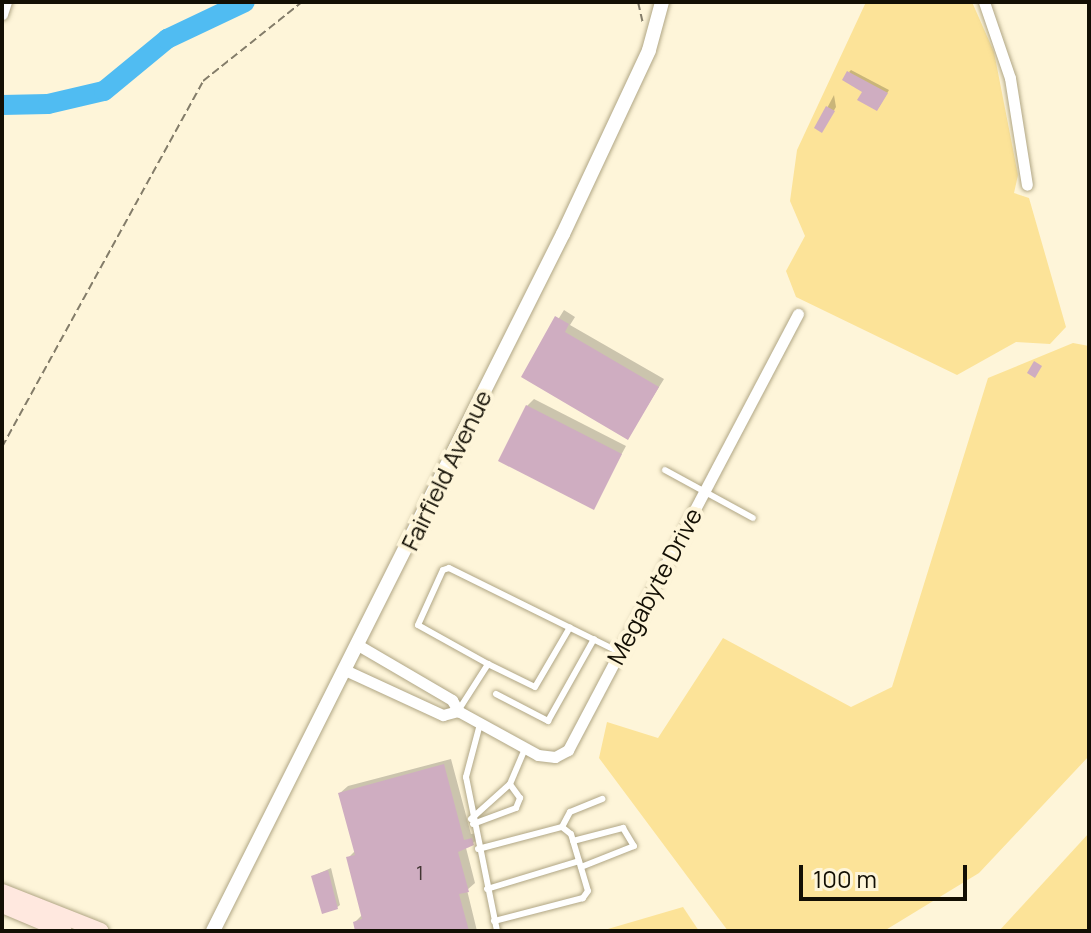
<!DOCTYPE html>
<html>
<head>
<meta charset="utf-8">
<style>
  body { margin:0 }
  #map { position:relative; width:1091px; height:933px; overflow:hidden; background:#fef5d9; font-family:Manrope,sans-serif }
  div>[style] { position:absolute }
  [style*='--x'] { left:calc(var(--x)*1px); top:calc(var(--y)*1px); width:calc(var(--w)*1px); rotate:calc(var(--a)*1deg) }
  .green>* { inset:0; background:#fce398 }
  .shadow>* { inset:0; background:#0003 }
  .river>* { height:20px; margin:-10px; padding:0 10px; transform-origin:10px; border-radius:10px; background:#50bcf2 }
  .building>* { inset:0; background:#cfadc1 }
  .path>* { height:2px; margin-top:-1px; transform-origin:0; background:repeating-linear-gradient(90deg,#837c69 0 8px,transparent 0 12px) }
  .roads { filter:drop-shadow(0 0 2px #b0a685) drop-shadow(0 0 2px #b0a685) }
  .service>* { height:6px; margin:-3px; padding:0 3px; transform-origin:3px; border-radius:3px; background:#fff }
  .minor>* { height:11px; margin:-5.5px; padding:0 5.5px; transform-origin:5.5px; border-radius:5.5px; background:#fff }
  .tertiary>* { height:14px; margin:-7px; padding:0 7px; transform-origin:7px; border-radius:7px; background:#fff }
  .secondary>* { height:16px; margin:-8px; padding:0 8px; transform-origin:8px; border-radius:8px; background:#ffe8df }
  span { translate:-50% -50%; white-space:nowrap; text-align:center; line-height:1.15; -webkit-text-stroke:8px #fef5d9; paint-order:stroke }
  .number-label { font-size:20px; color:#423633 }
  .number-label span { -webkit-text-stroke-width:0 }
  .street-label { font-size:24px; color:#130f04 }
  .frame { position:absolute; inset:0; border:4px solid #130f04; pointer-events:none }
  .scale { position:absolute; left:799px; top:865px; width:168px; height:36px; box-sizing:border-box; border:4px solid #130f04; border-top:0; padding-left:10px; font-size:24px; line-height:28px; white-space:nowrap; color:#130f04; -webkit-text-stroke:6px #fef5d9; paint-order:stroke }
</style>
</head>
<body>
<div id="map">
  <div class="green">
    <div style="clip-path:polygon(866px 2px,972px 2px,994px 52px,1018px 175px,1014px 193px,1029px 198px,1066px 327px,1050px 344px,1016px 342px,957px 375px,796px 297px,786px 271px,805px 236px,790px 201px,797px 150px)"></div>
    <div style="clip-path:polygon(1073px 343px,1089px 346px,1089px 756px,979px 873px,884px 931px,728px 931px,599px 758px,607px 722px,658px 738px,723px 638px,851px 707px,892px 687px,988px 378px)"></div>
    <div style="clip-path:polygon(1089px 833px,1089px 931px,999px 931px)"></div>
    <div style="clip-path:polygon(683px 907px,699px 931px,601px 931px)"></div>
  </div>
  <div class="shadow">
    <div style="clip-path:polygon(851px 70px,889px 90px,879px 107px,849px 72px)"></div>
    <div style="clip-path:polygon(834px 95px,836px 107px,824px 127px,817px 127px)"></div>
    <div style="clip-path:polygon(564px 310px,575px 317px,570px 325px,664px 379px,628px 437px,523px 376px)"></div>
    <div style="clip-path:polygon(534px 399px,626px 446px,593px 507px,527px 406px)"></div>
    <div style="clip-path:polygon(451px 759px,471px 834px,478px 833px,478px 839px,466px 848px,475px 883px,467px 890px,477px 931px,357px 931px,355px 922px,362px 915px,348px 858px,356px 850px,340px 793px,348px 786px)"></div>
    <div style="clip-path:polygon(331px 868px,340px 905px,336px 908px,313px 876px)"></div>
  </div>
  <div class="river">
    <div style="--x:2;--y:105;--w:46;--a:-1.2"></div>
    <div style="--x:48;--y:104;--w:57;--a:-13.1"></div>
    <div style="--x:104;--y:91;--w:82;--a:-39.5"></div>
    <div style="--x:167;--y:39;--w:86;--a:-25.4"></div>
  </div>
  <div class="building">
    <div style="clip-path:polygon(847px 71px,888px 93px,877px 111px,857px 100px,862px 92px,842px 80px)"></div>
    <div style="clip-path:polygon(826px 106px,835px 111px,822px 133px,814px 128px)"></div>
    <div style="clip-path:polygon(555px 316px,569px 324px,565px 332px,659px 387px,628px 440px,521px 377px)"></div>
    <div style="clip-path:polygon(1034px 361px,1042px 366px,1035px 378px,1027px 373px)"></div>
    <div style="clip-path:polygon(526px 405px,622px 454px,594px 510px,498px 461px)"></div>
    <div style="clip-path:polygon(444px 764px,464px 840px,472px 838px,474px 845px,458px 852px,469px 892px,459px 894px,469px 931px,355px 931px,353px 922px,362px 919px,346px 857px,355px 855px,338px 793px)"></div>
    <div style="clip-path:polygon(328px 870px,338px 909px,322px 914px,311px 876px)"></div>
  </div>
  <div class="path">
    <div style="--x:638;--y:2;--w:23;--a:77"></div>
    <div style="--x:2;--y:447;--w:418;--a:-61.2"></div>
    <div style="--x:203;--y:81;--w:127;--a:-38.6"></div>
  </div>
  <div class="roads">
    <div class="service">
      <div style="--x:665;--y:470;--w:100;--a:28.6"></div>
      <div style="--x:488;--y:664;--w:52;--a:26.1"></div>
      <div style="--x:535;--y:687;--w:69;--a:-59.7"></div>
      <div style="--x:496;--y:694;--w:59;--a:27.4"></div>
      <div style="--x:548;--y:721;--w:94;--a:-60.7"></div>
      <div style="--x:458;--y:711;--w:56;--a:-57.4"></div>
      <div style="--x:488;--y:664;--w:80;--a:-150.9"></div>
      <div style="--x:418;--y:625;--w:60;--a:-65.6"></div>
      <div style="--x:443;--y:570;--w:6;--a:-18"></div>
      <div style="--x:449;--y:568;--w:190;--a:26.3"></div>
      <div style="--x:480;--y:724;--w:55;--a:104.8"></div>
      <div style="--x:466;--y:777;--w:157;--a:78.6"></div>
      <div style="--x:471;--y:819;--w:52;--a:-41.9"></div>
      <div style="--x:510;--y:784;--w:39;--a:-67"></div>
      <div style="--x:473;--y:824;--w:46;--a:-20.4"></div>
      <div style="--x:516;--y:808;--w:11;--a:-68"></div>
      <div style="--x:520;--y:798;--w:17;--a:-126"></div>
      <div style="--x:562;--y:827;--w:17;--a:-62"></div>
      <div style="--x:570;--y:812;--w:35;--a:-22"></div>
      <div style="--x:573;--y:841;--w:52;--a:-14.6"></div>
      <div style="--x:623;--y:828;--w:21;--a:59"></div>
      <div style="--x:634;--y:846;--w:57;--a:158.4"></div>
      <div style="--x:478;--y:849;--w:87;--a:-14.7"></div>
      <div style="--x:562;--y:827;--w:11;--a:38"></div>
      <div style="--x:571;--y:834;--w:59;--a:73.4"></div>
      <div style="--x:588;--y:891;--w:9;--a:126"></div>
      <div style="--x:583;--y:898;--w:92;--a:165.5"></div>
      <div style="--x:487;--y:889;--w:96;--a:-16.9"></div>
    </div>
    <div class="minor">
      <div style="--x:984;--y:2;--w:80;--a:71.1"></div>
      <div style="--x:1010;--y:78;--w:108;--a:81"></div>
      <div style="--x:2;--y:14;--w:13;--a:-72"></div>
      <div style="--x:358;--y:645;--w:109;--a:30.3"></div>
      <div style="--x:452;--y:700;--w:13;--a:61"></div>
      <div style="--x:458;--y:711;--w:91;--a:28.8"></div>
      <div style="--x:538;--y:755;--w:17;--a:7"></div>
      <div style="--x:555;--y:757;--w:15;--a:-28"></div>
      <div style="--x:568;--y:750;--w:493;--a:-62.2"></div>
      <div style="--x:345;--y:670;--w:108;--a:24.7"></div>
      <div style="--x:443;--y:715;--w:16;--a:-15"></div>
    </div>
    <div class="tertiary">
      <div style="--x:213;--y:931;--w:780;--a:-63.34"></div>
      <div style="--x:563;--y:234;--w:203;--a:-64.9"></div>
      <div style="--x:649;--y:50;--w:50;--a:-74.8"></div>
    </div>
    <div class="secondary">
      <div style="--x:2;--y:892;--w:106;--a:21.5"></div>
      <div style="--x:2;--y:905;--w:67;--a:22.8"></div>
    </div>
  </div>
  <div class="number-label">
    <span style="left:420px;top:872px">1</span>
  </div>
  <div class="street-label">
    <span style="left:446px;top:470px;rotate:-64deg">Fairfield Avenue</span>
    <span style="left:654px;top:586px;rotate:-62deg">Megabyte Drive</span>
  </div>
  <div class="frame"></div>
  <div class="scale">100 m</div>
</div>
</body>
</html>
